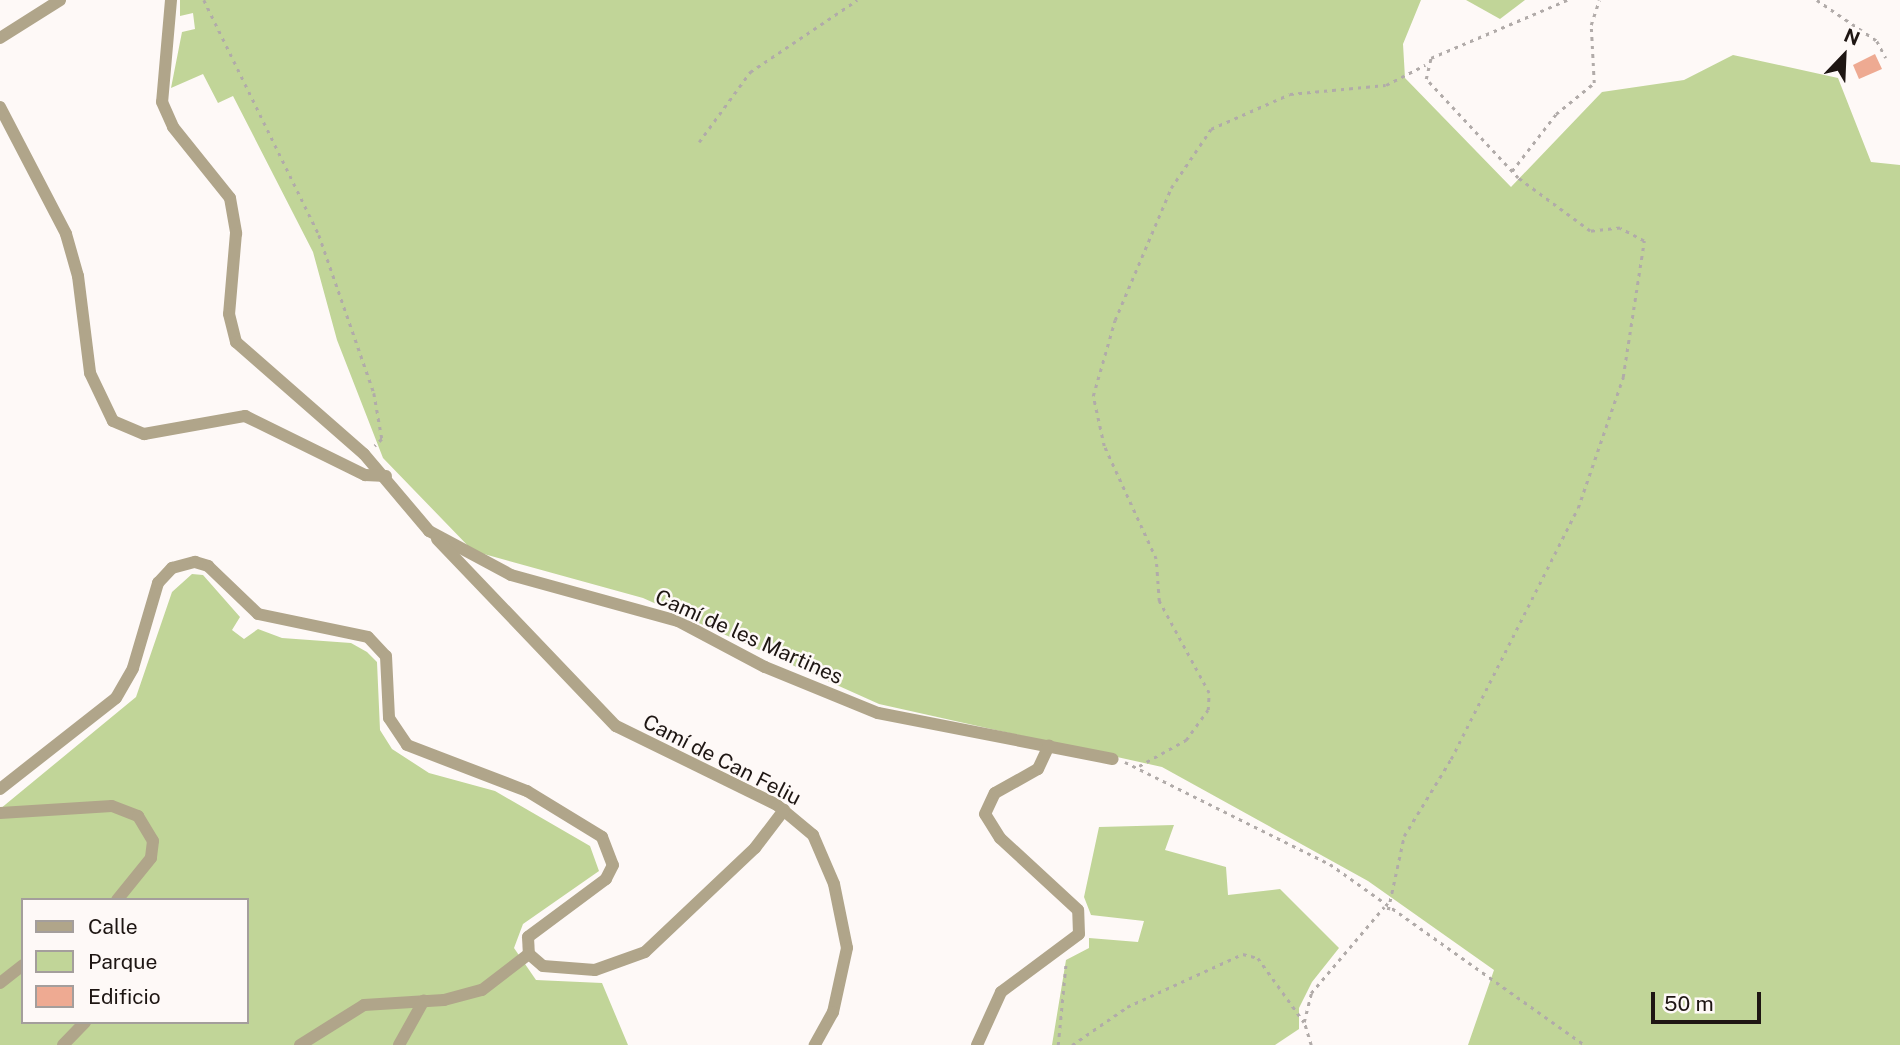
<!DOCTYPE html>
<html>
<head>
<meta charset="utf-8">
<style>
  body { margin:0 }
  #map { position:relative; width:1900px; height:1045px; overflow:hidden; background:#fef9f7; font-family:"Public Sans",sans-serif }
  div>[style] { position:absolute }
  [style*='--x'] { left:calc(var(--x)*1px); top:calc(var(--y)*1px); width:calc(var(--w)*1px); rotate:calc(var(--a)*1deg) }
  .green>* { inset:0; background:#c1d598 }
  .building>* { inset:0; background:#eeaa92 }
  .path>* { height:2.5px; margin-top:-1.25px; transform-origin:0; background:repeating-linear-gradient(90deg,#b1aba9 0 3.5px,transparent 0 8.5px) }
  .street>* { height:12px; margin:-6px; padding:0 6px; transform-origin:6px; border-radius:6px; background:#b0a58a }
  span { translate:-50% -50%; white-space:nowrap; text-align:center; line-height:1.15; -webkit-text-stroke:5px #fef9f7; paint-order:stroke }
  .street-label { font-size:21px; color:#1e1613 }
  .legend { position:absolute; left:21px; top:898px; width:228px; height:126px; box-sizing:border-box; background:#fef9f7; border:2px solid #a49e9c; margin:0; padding:9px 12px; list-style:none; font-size:21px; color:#1e1613 }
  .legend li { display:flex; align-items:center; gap:14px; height:35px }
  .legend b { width:35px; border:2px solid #a49e9c }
  .north { position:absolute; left:1809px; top:21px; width:70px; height:70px; -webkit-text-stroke:5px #fef9f7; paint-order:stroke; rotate:23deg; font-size:19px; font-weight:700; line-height:28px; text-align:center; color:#1e1613 }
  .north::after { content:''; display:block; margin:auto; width:24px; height:32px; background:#1e1613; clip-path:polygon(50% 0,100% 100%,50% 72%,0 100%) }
  .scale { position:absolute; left:1651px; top:992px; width:110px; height:32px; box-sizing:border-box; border:4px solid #1e1613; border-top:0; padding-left:9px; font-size:21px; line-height:24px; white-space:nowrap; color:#1e1613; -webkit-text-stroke:5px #fef9f7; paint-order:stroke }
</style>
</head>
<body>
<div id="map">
  <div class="green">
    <div style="clip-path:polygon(180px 0,1421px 0,1403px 44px,1405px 78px,1511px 187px,1602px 92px,1684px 80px,1733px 55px,1838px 78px,1871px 162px,1900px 165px,1900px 1045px,1468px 1045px,1494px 970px,1368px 881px,1162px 767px,879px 704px,643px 598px,473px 551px,383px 458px,337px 340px,313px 252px,233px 96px,218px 103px,203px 74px,171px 88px,182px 32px,195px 29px,193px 13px,180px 16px)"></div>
    <div style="clip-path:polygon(1466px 0,1525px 0,1500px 19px)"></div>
    <div style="clip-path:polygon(evenodd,192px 574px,203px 575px,240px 617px,232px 630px,244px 639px,258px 629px,282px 638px,351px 643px,367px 652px,377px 662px,380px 730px,392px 749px,429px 773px,495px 791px,590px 846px,599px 871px,523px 924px,514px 948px,536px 980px,602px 983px,628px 1045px,0 1045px,0 809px,136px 697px,172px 592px,192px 574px,23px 900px,247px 900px,247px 1022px,23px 1022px,23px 900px)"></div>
    <div style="clip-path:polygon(1174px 825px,1165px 850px,1226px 867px,1228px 895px,1280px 889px,1339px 948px,1312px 982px,1299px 1008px,1299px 1029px,1275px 1045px,1052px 1045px,1066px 960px,1089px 948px,1089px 938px,1138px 942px,1144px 921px,1091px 915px,1084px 897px,1099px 827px)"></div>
  </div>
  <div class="building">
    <div style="clip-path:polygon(1875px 54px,1882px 69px,1859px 79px,1853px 65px)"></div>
  </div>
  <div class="path">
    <div style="--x:204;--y:0;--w:262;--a:63.9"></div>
    <div style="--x:319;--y:235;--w:167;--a:70.8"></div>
    <div style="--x:374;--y:393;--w:47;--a:80.1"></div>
    <div style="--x:382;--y:439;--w:10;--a:135"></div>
    <div style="--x:1817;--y:0;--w:73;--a:34.3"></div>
    <div style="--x:1877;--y:41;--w:19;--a:62"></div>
    <div style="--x:699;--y:142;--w:87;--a:-53.9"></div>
    <div style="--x:750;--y:72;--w:129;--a:-33.9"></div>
    <div style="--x:1512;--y:171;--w:72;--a:-52.3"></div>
    <div style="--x:1556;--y:114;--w:49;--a:-39.2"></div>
    <div style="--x:1594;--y:83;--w:58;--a:-93"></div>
    <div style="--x:1591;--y:25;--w:26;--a:-72"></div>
    <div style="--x:1125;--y:762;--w:229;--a:26.5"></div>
    <div style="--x:1330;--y:864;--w:313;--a:35.4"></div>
    <div style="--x:1139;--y:766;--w:54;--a:-29"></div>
    <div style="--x:1186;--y:740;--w:37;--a:-54"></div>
    <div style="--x:1208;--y:710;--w:17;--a:-87"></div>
    <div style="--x:1209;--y:693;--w:105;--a:-118.5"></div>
    <div style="--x:1159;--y:601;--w:42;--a:-94.1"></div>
    <div style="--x:1156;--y:559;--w:124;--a:-114.7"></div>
    <div style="--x:1104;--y:446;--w:51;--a:-102.4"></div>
    <div style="--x:1093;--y:396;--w:79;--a:-73.9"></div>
    <div style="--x:1115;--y:320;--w:143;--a:-67"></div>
    <div style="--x:1171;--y:188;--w:71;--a:-55.9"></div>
    <div style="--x:1211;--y:129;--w:86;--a:-23.9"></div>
    <div style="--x:1290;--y:94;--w:96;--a:-5.4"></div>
    <div style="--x:1386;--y:85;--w:44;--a:-27.1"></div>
    <div style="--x:1388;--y:910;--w:76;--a:-77.8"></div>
    <div style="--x:1404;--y:836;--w:90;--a:-58.6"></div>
    <div style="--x:1451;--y:759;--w:281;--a:-63.2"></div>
    <div style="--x:1578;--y:508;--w:139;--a:-71"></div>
    <div style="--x:1623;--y:377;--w:138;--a:-81.2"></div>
    <div style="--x:1644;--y:241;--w:27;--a:-152"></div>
    <div style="--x:1620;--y:228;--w:30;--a:174"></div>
    <div style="--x:1590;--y:231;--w:89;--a:-143.6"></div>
    <div style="--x:1518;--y:178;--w:135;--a:-132.9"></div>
    <div style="--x:1426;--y:79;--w:22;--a:-77"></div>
    <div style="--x:1431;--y:58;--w:148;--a:-23.1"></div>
    <div style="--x:1058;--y:1045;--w:83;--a:-84.5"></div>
    <div style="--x:1072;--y:1045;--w:67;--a:-34.6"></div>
    <div style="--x:1127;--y:1007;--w:128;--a:-24.6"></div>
    <div style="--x:1243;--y:954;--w:16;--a:15"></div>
    <div style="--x:1258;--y:958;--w:79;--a:54.3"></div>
    <div style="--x:1311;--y:1045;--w:24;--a:-107"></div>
    <div style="--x:1304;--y:1022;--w:30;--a:-76"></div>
    <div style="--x:1311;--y:993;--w:113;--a:-49.7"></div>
  </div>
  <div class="street">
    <div style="--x:171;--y:0;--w:102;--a:95"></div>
    <div style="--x:162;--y:102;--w:27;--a:66"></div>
    <div style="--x:173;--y:127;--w:91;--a:51.2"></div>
    <div style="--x:230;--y:198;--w:36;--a:80"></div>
    <div style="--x:236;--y:233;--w:81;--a:94.9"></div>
    <div style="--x:229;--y:314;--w:29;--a:76"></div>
    <div style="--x:236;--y:342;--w:170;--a:41.2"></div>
    <div style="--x:364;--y:454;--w:101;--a:49.8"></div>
    <div style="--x:429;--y:531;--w:93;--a:28.2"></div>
    <div style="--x:511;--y:575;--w:173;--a:15.4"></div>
    <div style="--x:678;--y:621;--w:98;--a:27.9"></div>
    <div style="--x:765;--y:667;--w:122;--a:22.2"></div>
    <div style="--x:878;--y:713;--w:239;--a:11.1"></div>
    <div style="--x:0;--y:38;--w:71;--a:-32.3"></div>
    <div style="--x:0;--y:107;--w:143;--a:62.5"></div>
    <div style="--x:66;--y:234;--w:44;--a:74.1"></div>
    <div style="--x:78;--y:276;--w:98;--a:82.9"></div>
    <div style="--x:90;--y:373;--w:53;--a:64.4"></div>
    <div style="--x:113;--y:421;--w:34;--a:23"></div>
    <div style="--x:144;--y:434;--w:103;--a:-10.1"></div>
    <div style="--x:245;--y:416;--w:134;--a:26.2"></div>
    <div style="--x:365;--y:475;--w:21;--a:3"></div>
    <div style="--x:437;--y:539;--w:259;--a:46.3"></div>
    <div style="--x:616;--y:726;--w:179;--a:26.1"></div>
    <div style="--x:777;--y:805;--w:47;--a:39.8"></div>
    <div style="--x:813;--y:835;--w:53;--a:66.8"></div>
    <div style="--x:834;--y:884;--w:65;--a:78.5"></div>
    <div style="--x:847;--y:948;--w:66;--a:102.3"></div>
    <div style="--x:833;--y:1012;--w:38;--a:119"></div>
    <div style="--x:0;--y:789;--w:147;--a:-38.1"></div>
    <div style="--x:116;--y:698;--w:34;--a:-60"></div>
    <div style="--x:133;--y:668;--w:89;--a:-73.6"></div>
    <div style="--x:158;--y:583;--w:21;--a:-47"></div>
    <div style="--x:172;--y:568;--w:24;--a:-15"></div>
    <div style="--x:195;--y:562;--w:14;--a:17"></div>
    <div style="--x:208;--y:566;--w:69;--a:43.8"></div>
    <div style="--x:258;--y:614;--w:112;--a:11.8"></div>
    <div style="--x:368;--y:637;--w:26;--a:47"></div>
    <div style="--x:386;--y:656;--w:62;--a:87.2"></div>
    <div style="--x:389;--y:718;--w:32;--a:56"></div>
    <div style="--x:407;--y:745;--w:129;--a:21"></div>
    <div style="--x:527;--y:791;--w:88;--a:31.5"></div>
    <div style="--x:602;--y:837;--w:30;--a:69"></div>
    <div style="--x:613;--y:865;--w:16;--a:117"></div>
    <div style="--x:606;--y:879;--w:97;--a:143.4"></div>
    <div style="--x:528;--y:937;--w:17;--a:87"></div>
    <div style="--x:529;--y:954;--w:18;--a:41"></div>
    <div style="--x:543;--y:966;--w:52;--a:4.4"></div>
    <div style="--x:595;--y:970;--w:53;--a:-19.8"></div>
    <div style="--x:645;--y:952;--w:151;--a:-43.4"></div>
    <div style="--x:755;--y:848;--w:48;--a:-52.7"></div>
    <div style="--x:0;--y:813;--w:112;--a:-3.6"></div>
    <div style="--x:112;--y:806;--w:28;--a:21"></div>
    <div style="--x:138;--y:816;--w:29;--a:59"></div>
    <div style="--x:153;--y:841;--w:17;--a:97"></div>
    <div style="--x:151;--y:858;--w:54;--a:129"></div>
    <div style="--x:0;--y:983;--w:29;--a:-38"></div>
    <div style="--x:63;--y:1045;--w:32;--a:-46"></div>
    <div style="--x:300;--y:1045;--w:75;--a:-32"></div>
    <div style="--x:364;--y:1005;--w:80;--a:-3.6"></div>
    <div style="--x:444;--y:1000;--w:39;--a:-15"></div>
    <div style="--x:482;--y:990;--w:59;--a:-37.5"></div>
    <div style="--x:399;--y:1045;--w:51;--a:-60.9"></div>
    <div style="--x:977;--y:1045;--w:58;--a:-65.6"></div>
    <div style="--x:1001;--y:992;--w:97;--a:-36.6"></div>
    <div style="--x:1079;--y:934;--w:24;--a:-92"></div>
    <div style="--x:1078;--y:910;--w:106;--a:-137.3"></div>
    <div style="--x:1000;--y:838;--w:28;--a:-122"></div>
    <div style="--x:985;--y:814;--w:23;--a:-65"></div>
    <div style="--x:995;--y:793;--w:49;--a:-29.2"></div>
    <div style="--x:1038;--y:769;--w:26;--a:-65"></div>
  </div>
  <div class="street-label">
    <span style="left:749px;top:637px;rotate:24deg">Camí de les Martines</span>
    <span style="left:722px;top:760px;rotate:27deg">Camí de Can Feliu</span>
  </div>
  <ul class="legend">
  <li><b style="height:9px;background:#b0a58a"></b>Calle</li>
  <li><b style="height:19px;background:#c1d598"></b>Parque</li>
  <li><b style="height:19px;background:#eeaa92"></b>Edificio</li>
  </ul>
  <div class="north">N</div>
  <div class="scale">50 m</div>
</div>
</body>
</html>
